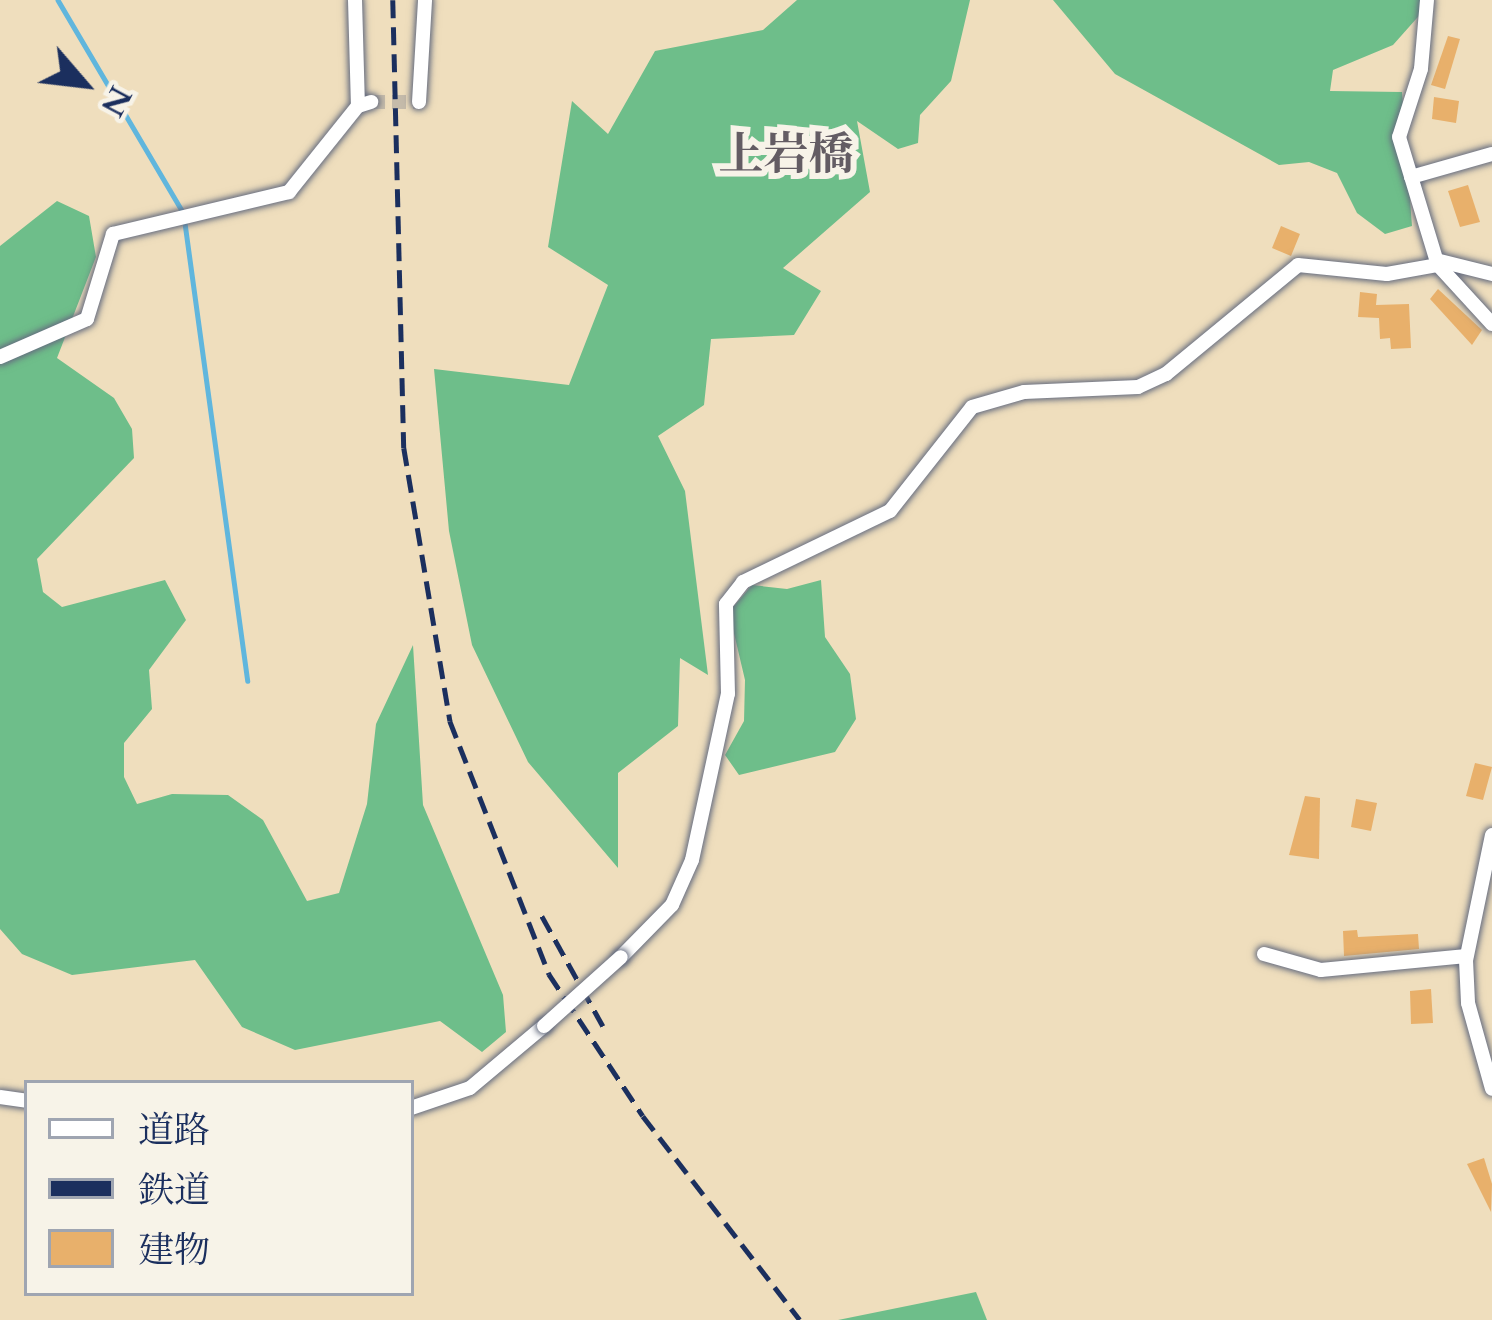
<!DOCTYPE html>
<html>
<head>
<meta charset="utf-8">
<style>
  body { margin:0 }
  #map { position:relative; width:1492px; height:1320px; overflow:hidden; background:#efdebd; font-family:Cardo,"Noto Serif JP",serif }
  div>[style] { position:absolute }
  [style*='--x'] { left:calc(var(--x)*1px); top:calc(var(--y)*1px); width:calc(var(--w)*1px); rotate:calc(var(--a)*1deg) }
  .forest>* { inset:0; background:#6ebe8a }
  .stream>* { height:4.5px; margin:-2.25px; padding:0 2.25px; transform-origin:2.25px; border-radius:2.25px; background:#60b6dd }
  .building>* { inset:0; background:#e8b06b }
  .minor-tunnel>* { height:14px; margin-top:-7px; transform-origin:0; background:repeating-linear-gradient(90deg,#c5bbaa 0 14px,transparent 0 21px) }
  .roads { filter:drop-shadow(0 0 3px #656c7f) drop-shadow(0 0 3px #656c7f) }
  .minor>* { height:14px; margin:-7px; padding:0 7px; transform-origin:7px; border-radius:7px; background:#fff }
  .rail>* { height:4.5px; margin-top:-2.25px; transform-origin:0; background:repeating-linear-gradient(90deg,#1b2f5e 0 18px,transparent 0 27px) }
  .bridges { filter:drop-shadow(0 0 3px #656c7f) drop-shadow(0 0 3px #656c7f) }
  .minor-bridge>* { height:14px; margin:-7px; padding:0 7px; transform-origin:7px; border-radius:7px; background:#fff }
  span { translate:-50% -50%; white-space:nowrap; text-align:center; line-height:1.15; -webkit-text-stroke:12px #f7f3e8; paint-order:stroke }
  .quarter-label { font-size:45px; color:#635c63; font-weight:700 }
  .legend { position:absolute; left:24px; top:1080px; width:390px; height:216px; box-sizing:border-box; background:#f7f3e8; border:3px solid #9fa5b1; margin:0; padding:15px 21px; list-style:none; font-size:36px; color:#1b2f5e }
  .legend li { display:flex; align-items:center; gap:24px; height:60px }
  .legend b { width:60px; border:3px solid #9fa5b1 }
  .north { position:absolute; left:24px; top:24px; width:120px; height:120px; -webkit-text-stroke:9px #f7f3e8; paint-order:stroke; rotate:118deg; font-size:33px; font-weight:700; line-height:48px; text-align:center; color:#1b2f5e }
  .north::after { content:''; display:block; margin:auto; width:42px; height:54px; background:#1b2f5e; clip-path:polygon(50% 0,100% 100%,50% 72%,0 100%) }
</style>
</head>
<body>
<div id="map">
  <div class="forest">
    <div style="clip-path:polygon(797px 0,970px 0,951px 81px,920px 115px,918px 143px,898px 149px,857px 121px,870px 192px,783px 268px,821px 291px,794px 335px,711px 339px,704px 405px,658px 436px,685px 491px,708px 675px,680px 658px,678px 726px,618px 773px,618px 868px,528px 762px,472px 645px,449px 531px,434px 369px,569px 385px,608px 285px,548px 247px,572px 101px,608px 134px,655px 51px,763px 30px)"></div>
    <div style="clip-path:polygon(1053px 0,1433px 0,1393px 45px,1333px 70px,1330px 91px,1402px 92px,1412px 226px,1385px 234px,1357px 213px,1337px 173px,1309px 162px,1279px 165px,1115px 74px)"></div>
    <div style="clip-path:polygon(57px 201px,89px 216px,96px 257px,57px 358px,114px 398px,132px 429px,134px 458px,37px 559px,43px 592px,62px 607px,165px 580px,186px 620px,149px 670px,152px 709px,124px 743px,124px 777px,137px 804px,172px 794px,228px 795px,263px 820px,307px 901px,339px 893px,367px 804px,376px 724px,413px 645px,423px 805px,503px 995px,506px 1032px,482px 1052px,440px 1021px,295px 1050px,242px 1027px,195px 960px,72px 975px,22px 954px,0 929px,0 246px)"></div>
    <div style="clip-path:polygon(821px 580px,825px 637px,850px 674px,856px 719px,835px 752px,739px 775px,725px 755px,744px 721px,745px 680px,729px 612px,752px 585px,787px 589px)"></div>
    <div style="clip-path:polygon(976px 1292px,987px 1320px,838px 1320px)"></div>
  </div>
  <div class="stream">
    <div style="--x:58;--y:0;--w:246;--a:59.5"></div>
    <div style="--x:185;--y:223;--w:462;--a:82.2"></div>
  </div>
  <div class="building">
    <div style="clip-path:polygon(1448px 36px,1460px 39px,1445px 89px,1431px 85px)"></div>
    <div style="clip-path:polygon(1434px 97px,1459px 101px,1456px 123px,1432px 119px)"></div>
    <div style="clip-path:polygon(1468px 185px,1480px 222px,1460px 227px,1448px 191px)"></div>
    <div style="clip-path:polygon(1281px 226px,1300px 234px,1291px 256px,1272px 248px)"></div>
    <div style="clip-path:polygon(1438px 289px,1482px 330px,1472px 345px,1430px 299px)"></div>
    <div style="clip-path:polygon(1360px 292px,1377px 294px,1376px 305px,1409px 304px,1411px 348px,1391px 349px,1390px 338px,1380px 339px,1379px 318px,1358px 317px)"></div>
    <div style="clip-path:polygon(1475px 763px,1492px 767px,1483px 800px,1466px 796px)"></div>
    <div style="clip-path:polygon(1305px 796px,1320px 798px,1319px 859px,1289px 855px)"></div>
    <div style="clip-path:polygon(1356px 799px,1377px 803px,1371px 831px,1351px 827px)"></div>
    <div style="clip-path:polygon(1357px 930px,1358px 937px,1418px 934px,1419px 949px,1344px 956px,1343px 931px)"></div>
    <div style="clip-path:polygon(1431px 989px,1433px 1023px,1411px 1024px,1410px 991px)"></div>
    <div style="clip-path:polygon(1484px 1158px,1492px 1184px,1491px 1212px,1467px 1164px)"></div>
  </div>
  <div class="minor-tunnel">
    <div style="--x:371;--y:102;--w:48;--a:0"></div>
  </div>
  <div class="roads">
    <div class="minor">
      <div style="--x:355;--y:0;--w:106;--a:88.4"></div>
      <div style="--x:358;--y:106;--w:14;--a:-17"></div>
      <div style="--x:1427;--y:0;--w:69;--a:95"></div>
      <div style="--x:1421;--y:69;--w:71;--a:107.9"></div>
      <div style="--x:1399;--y:137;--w:134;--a:73.1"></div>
      <div style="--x:1438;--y:265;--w:80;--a:47.5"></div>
      <div style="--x:419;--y:102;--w:102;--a:-86.6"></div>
      <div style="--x:1411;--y:177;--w:84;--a:-15.9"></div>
      <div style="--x:1436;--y:260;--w:58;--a:14"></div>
      <div style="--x:0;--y:357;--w:95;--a:-23.6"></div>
      <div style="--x:87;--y:319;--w:89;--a:-73"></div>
      <div style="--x:113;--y:234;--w:181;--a:-13.4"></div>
      <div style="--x:289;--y:192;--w:110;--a:-51.3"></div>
      <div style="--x:1492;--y:835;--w:128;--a:101.7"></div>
      <div style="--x:1466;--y:960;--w:43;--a:87.3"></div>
      <div style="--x:1468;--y:1003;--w:89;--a:74.4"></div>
      <div style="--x:1264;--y:954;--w:59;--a:15.7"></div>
      <div style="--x:1321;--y:970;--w:146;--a:-5.5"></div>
      <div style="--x:621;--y:957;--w:73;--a:-45.6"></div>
      <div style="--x:672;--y:905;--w:49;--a:-66"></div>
      <div style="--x:692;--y:860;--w:170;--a:-77.8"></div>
      <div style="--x:728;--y:694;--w:90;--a:-91.3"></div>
      <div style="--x:726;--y:604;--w:28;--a:-52"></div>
      <div style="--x:743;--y:582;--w:163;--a:-25.8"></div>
      <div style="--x:890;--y:511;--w:132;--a:-51.7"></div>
      <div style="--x:972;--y:407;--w:54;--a:-16.1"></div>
      <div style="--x:1024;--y:392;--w:114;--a:-2.5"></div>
      <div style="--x:1138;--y:387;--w:31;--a:-25"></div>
      <div style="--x:1166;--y:374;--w:171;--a:-39.5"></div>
      <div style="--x:1298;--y:265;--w:89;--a:5.8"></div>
      <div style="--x:1387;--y:274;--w:52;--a:-10"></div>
      <div style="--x:0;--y:1097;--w:27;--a:8"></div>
      <div style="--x:411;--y:1108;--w:62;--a:-18.7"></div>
      <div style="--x:470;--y:1088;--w:97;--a:-40"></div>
    </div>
  </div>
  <div class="rail">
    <div style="--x:393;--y:0;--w:448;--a:88.6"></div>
    <div style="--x:404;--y:448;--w:277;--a:80.4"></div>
    <div style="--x:450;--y:721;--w:272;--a:68.6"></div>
    <div style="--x:549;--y:974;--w:170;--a:56.5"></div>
    <div style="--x:643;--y:1116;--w:257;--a:52.4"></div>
    <div style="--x:542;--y:916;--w:126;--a:61"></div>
  </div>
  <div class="bridges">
    <div class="minor-bridge">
      <div style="--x:544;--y:1026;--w:103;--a:-41.9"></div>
    </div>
  </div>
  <div class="quarter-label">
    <span style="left:786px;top:155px">上岩橋</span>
  </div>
  <ul class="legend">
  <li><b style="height:15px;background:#fff"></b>道路</li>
  <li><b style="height:15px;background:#1b2f5e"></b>鉄道</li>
  <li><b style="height:33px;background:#e8b06b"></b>建物</li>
  </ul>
  <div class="north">N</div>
</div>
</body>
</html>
